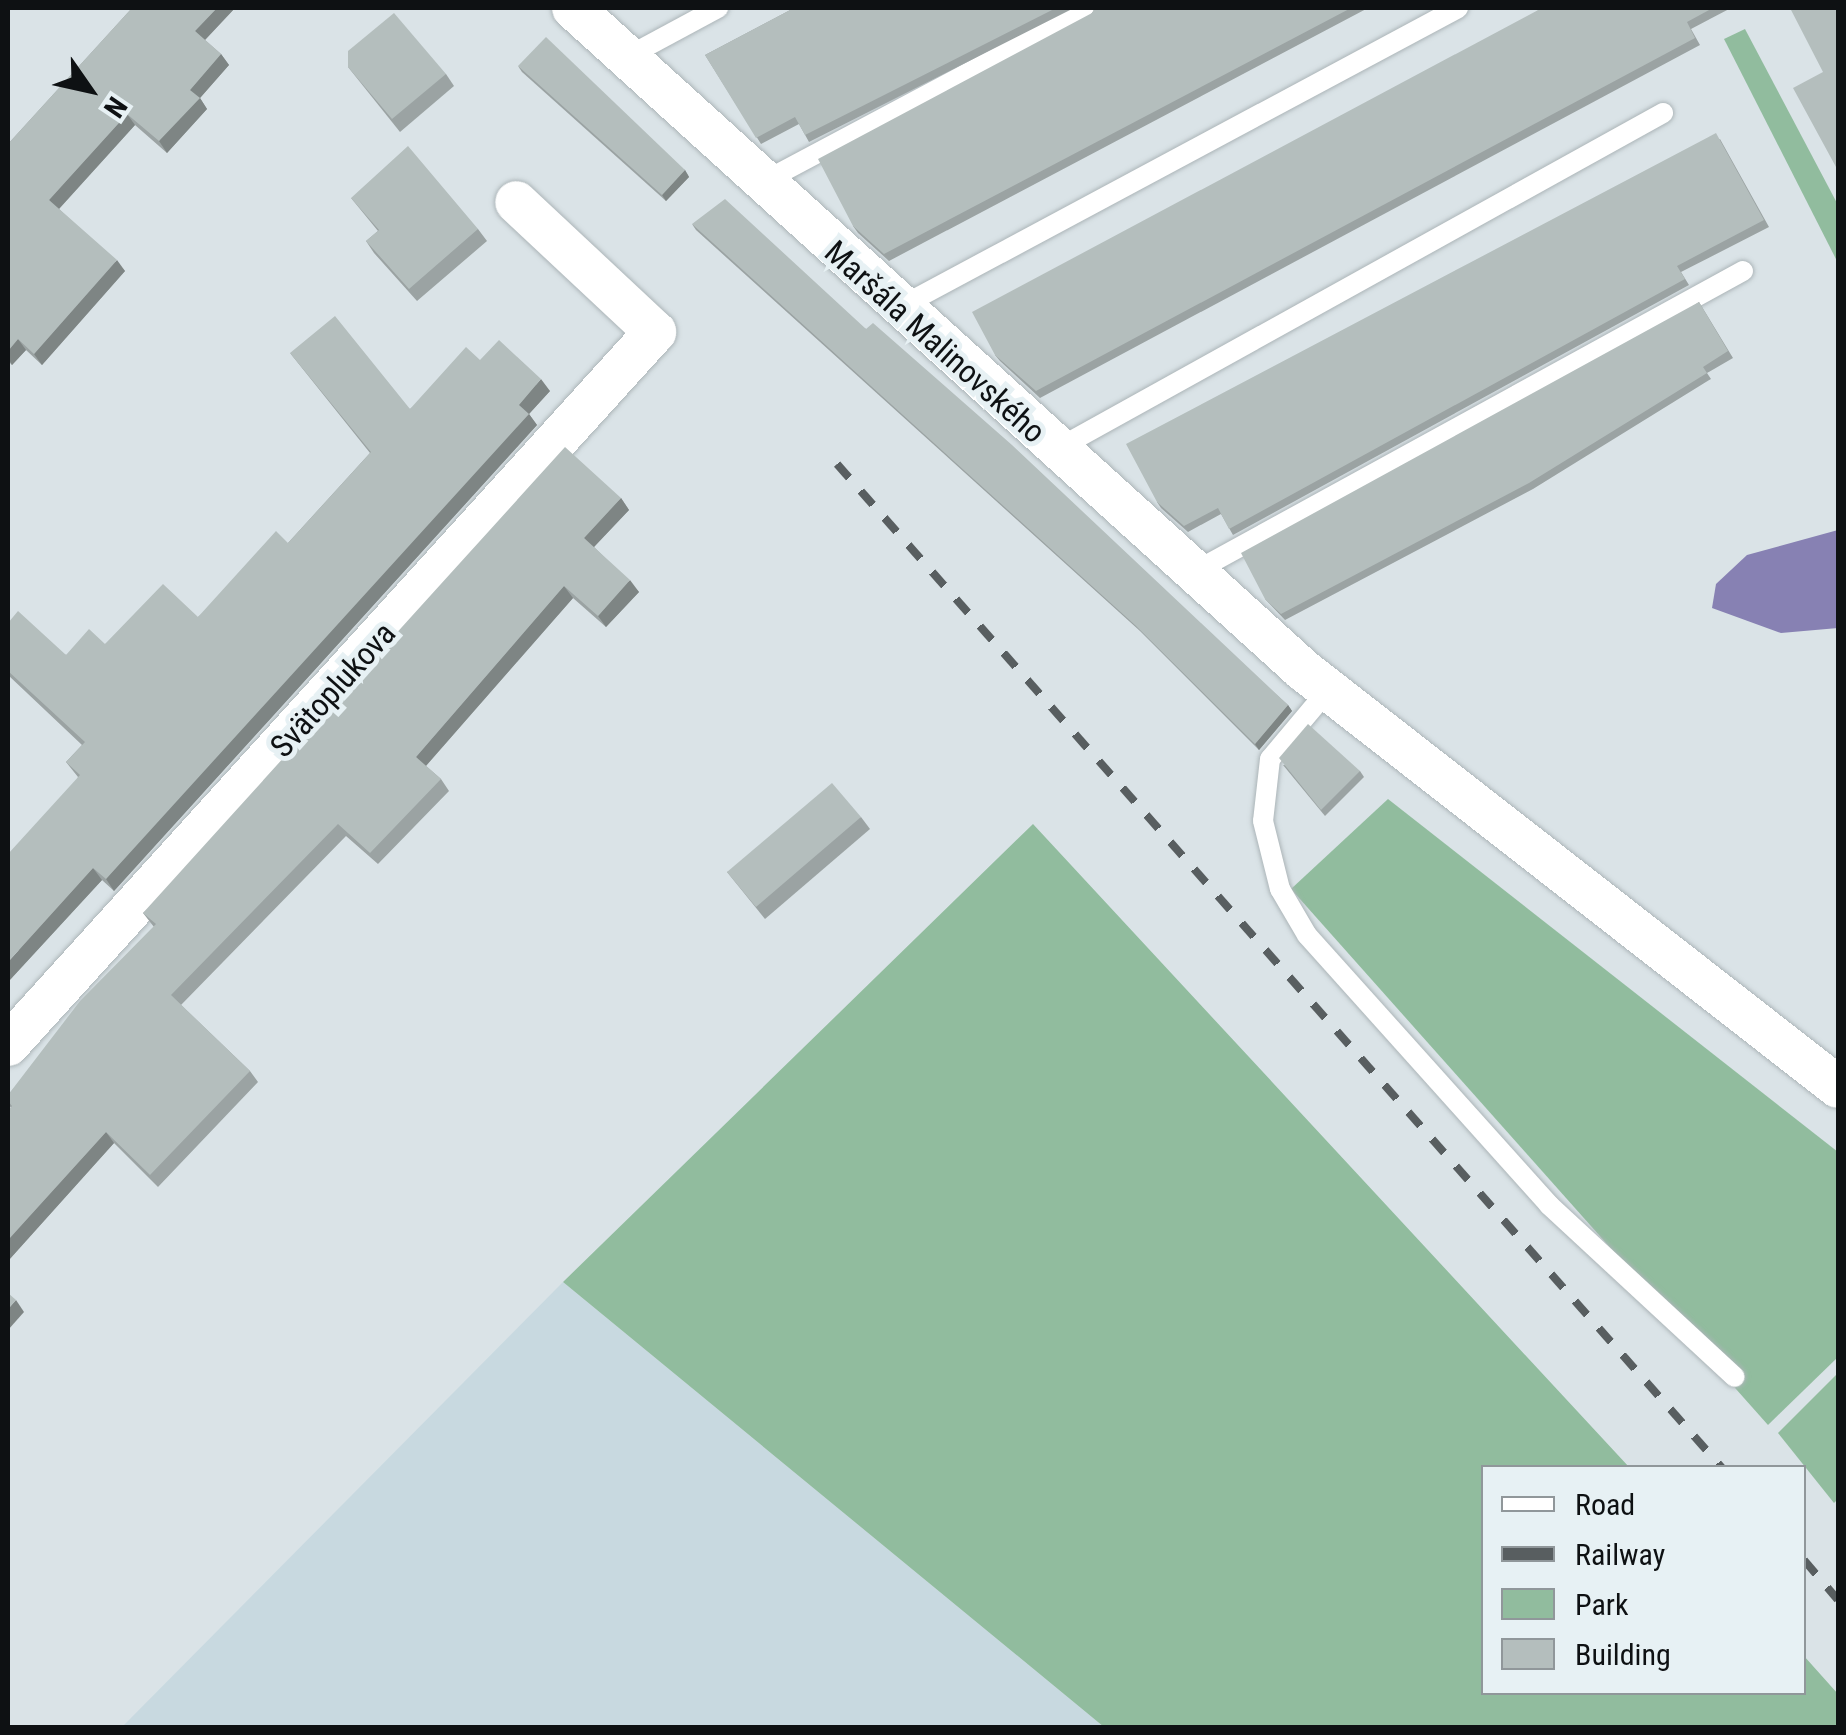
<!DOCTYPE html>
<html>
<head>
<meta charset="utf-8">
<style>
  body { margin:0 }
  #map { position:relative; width:1846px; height:1735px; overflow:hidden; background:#dae3e7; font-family:"Roboto Condensed",sans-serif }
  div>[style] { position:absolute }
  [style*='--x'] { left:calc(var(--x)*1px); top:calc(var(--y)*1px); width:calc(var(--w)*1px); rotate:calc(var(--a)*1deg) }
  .built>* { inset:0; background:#c8d9e0 }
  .green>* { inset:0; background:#91bc9e }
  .water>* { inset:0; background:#8781b3 }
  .roads { filter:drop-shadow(0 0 2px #acb5b8) drop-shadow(0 0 2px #acb5b8) }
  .service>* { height:20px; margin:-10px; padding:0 10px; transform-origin:10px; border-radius:10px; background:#fff }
  .minor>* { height:42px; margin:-21px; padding:0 21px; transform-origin:21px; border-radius:21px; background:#fff }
  .rail>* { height:8px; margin-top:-4px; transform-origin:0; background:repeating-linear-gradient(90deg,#585e60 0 18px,transparent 0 36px) }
  .wall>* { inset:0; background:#9ba3a3 }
  .shaded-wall>* { inset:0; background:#7e8584 }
  .building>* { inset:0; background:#b4bebd }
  span { translate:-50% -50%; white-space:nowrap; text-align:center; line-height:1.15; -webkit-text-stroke:10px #e7f1f4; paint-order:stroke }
  .street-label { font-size:32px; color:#0e1113 }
  .frame { position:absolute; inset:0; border:10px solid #0e1113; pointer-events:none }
  .legend { position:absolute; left:1481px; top:1465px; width:325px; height:230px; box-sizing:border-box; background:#e7f1f4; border:2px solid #90979a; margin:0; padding:12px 18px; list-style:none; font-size:30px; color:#0e1113 }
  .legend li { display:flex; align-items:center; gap:20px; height:50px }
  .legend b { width:50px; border:2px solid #90979a }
  .north { position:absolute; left:40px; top:40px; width:100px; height:100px; -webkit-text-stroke:8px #e7f1f4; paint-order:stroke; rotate:124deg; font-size:28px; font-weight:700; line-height:40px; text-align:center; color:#0e1113 }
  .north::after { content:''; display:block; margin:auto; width:35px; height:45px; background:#0e1113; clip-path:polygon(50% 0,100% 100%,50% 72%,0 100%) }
</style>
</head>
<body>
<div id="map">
  <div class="built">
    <div style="clip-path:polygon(563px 1282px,1104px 1727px,121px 1728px)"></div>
  </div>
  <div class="green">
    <div style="clip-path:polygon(1745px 29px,1838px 205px,1838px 263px,1724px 39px)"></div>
    <div style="clip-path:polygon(1388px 799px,1838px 1152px,1838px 1357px,1768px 1425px,1291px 889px)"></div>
    <div style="clip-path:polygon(1033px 824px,1629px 1467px,1484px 1468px,1484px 1692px,1804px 1692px,1804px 1656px,1838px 1694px,1838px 1727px,1104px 1727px,563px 1282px)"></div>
    <div style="clip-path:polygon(1838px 1373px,1838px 1499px,1834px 1503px,1778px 1433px)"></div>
  </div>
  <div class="water">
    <div style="clip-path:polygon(1838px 530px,1838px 628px,1781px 633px,1712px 608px,1716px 584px,1747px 555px)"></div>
  </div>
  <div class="roads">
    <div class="service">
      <div style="--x:625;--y:58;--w:106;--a:-28.3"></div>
      <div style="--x:763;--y:182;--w:370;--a:-28"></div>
      <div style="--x:900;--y:307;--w:633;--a:-28.18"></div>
      <div style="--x:1057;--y:449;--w:693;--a:-29.01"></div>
      <div style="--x:1194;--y:572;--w:626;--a:-28.73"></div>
      <div style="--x:1328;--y:690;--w:90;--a:130"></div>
      <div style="--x:1270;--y:759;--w:62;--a:96.4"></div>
      <div style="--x:1263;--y:821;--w:70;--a:76"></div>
      <div style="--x:1280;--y:889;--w:53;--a:59.6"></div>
      <div style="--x:1307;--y:935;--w:363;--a:48.1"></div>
      <div style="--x:1549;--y:1205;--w:253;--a:42.8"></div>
    </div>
    <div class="minor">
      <div style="--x:573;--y:8;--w:985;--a:42.2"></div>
      <div style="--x:1303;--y:670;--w:678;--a:37.93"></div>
      <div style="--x:8;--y:1045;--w:963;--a:-47.78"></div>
      <div style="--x:655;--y:332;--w:190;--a:-136.9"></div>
    </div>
  </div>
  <div class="rail">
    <div style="--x:837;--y:464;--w:1338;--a:48.6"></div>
    <div style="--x:1804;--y:1560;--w:52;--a:49.6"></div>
  </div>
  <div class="wall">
    <div style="clip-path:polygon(132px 8px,235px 8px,205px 40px,221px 54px,229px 65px,200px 98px,207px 109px,167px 153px,135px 125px,59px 209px,125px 271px,42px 365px,26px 350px,12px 365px,8px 361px,8px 144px)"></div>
    <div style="clip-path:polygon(794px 8px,1074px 8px,809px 142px,799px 124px,761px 144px,705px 55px)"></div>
    <div style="clip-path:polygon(1095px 8px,1368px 8px,889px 261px,858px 233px,853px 226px,1092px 13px)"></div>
    <div style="clip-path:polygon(1542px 8px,1731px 8px,1691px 29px,1700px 45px,1040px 398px,1000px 361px,995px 355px)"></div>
    <div style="clip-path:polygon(518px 66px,685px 170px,689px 177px,666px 201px,522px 72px)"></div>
    <div style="clip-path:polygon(348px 67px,446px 74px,454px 86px,400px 132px)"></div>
    <div style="clip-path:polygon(1720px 139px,1769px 227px,1681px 272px,1689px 285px,1233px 535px,1221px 514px,1188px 532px,1161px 508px,1157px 502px)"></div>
    <div style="clip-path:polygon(351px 198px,478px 229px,487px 241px,417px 301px,374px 253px,366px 241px,378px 231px)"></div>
    <div style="clip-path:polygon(692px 224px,866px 329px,1288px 705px,1292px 711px,1259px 750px,1140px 631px,696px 230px)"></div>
    <div style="clip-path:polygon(1699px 302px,1733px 358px,1707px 373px,1711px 379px,1533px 489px,1285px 620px,1265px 599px)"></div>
    <div style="clip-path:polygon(290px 353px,410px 409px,480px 360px,550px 391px,529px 414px,537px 425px,114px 891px,102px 880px,8px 982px,78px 777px,66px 762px,82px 745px,8px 675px,8px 623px,66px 655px,105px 644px,198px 617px,288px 543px,370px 453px)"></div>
    <div style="clip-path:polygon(621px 498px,629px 510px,594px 547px,639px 592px,606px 627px,573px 598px,426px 766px,441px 779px,449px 791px,378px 864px,346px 836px,181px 1005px,250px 1071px,258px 1082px,158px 1187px,114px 1143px,8px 1261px,8px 1111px,11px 1108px,8px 1103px,8px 1095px,154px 927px,143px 913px)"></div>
    <div style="clip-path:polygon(1283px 765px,1360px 771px,1364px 777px,1325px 816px)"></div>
    <div style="clip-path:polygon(861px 817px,870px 829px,765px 919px,727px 872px)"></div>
  </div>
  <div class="shaded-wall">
    <div style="clip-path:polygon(217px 8px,235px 8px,203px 42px,195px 31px)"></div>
    <div style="clip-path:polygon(221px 54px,229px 65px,200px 98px,207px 109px,167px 153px,159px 141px,190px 90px)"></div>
    <div style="clip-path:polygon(127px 114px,135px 125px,57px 211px,49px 200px)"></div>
    <div style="clip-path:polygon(685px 170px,689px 177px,666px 201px,662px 195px)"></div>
    <div style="clip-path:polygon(117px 260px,125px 271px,42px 365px,34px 354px)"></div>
    <div style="clip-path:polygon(18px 339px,26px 350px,12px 365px,8px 358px,8px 351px)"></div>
    <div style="clip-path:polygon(541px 379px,550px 391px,529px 414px,537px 425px,114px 891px,106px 879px)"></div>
    <div style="clip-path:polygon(621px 498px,629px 510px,592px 549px,584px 538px)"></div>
    <div style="clip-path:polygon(630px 580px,639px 592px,606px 627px,598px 616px)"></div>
    <div style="clip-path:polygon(564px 586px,573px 598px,424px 768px,416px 757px)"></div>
    <div style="clip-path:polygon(1288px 705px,1292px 711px,1259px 750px,1255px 744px)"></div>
    <div style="clip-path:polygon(93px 868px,102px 880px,8px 982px,8px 962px)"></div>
    <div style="clip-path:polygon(106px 1132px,114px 1143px,8px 1261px,8px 1240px)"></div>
    <div style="clip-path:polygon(16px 1300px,24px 1312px,8px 1330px,8px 1309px)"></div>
  </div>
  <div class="building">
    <div style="clip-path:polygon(132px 8px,217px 8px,195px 31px,221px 54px,190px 90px,200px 98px,159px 141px,127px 114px,49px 200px,117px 260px,34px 354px,18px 339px,8px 351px,8px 144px)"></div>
    <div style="clip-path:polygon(794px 8px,1056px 8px,805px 135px,795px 117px,756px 138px,705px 55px)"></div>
    <div style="clip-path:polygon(1095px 8px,1351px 8px,884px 254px,853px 226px,818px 159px,1092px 13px)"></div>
    <div style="clip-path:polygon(1542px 8px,1713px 8px,1687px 22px,1695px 38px,1036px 391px,995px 355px,972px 312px)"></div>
    <div style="clip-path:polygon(1790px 8px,1838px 8px,1838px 166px,1836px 167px,1793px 88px,1823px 72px)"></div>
    <div style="clip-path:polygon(394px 13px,446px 74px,392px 119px,348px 67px,348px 51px)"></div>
    <div style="clip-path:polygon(546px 37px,685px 170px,662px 195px,518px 66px)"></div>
    <div style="clip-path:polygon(1716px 133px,1764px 220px,1677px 266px,1685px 279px,1229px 529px,1218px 508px,1184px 526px,1157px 502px,1126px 444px)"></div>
    <div style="clip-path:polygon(408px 146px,478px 229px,409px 289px,366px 241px,379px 230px,351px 198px)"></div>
    <div style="clip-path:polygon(725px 199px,866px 329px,873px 323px,1012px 445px,1288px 705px,1255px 744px,1135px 625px,692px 224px)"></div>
    <div style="clip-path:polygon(1699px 302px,1728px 351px,1703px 367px,1707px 373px,1529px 483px,1281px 614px,1265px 599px,1241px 553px)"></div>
    <div style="clip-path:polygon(335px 316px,410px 409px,466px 347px,480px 360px,499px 340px,541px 379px,519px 405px,529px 414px,106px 879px,93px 868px,8px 962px,8px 854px,80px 775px,66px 762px,85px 742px,8px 671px,8px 623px,18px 611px,66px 655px,89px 629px,105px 644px,163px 584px,198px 617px,276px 531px,288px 543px,371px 452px,290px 353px)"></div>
    <div style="clip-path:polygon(565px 447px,621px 498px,584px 538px,630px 580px,598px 616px,564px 586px,416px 757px,441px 779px,370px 853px,338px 824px,171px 995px,250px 1071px,150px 1175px,106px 1132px,8px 1240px,8px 1111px,12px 1106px,8px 1101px,8px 1095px,80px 1001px,156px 924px,143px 913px)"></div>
    <div style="clip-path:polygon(1308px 724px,1360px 771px,1321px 810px,1279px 758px)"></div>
    <div style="clip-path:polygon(832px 783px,861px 817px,756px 907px,727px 872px)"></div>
    <div style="clip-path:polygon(8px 1293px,16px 1300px,8px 1309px)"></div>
  </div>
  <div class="street-label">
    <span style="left:935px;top:342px;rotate:42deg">Maršála Malinovského</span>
    <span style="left:333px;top:690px;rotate:-48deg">Svätoplukova</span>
  </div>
  <div class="frame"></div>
  <ul class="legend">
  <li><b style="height:12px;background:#fff"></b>Road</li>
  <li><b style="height:12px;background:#585e60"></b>Railway</li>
  <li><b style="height:28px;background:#91bc9e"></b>Park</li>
  <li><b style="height:28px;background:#b4bebd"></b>Building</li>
  </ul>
  <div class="north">N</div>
</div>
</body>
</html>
